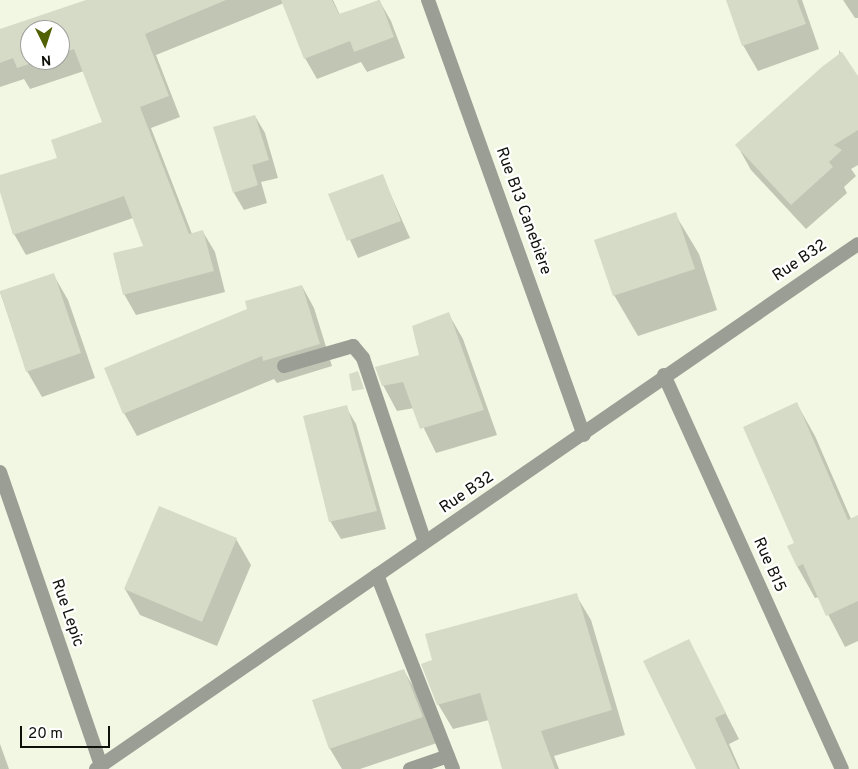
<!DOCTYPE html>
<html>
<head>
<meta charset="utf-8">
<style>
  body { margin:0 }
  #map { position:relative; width:858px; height:769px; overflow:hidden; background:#f1f7e2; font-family:Overpass,sans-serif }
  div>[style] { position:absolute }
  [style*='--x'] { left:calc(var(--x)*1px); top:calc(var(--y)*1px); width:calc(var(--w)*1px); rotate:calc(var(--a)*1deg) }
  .shadow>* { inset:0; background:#0003 }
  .building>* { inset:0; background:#d5dbc7 }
  .service>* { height:14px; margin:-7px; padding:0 7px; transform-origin:7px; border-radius:7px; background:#9b9e95 }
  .minor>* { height:14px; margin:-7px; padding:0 7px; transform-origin:7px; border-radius:7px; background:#9b9e95 }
  .tertiary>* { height:14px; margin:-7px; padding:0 7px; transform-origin:7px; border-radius:7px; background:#9b9e95 }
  span { translate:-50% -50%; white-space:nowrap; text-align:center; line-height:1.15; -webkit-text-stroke:4.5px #fff; paint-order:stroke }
  .street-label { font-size:16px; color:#0f100a }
  .north { position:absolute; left:20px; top:20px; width:50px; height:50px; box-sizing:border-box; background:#fff; border:1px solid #9f9f9d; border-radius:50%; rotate:176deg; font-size:14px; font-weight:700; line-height:20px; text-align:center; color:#0f100a }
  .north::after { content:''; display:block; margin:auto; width:18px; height:22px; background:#516003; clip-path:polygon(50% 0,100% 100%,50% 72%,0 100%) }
  .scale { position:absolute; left:20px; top:726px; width:90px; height:22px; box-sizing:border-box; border:2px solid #0f100a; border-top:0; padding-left:6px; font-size:15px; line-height:18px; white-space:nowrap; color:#0f100a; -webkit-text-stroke:4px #fff; paint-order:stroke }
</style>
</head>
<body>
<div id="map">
  <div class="shadow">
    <div style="clip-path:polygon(evenodd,90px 0,333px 0,340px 15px,379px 0,391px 21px,405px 58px,367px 72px,361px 62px,317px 79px,305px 58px,284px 3px,156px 55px,180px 117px,151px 128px,192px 234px,203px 232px,215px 252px,225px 292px,136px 315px,124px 294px,145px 246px,133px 218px,26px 255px,14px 234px,0 188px,0 176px,59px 159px,104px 123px,84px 71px,30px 89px,24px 79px,0 87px,0 31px,90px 0,30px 30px,60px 30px,60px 60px,30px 60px,30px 30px)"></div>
    <div style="clip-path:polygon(727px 0,802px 0,819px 49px,758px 71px,743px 45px)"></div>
    <div style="clip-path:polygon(843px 0,858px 0,858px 18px,855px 18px)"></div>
    <div style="clip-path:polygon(839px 50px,858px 79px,858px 165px,851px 169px,856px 176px,844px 187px,847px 193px,806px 229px,751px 170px,737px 145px,843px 115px)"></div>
    <div style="clip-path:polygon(255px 116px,265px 133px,278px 178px,261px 182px,267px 203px,244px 210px,234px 193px)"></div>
    <div style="clip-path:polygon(382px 175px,410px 238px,358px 258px,330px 195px)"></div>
    <div style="clip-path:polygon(675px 214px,699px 254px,717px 310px,638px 336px,614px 295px)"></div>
    <div style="clip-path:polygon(53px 274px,68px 300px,95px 378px,42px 397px,27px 371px,0 292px)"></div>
    <div style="clip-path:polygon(302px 286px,314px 308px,332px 366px,277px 383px,274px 379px,137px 436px,124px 413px)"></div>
    <div style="clip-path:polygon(448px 313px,463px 339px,497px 435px,436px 453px,414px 408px,397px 411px,383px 385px,421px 356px)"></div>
    <div style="clip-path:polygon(797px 404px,815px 436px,851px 519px,858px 518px,858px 641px,845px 647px,819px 597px,815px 598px,797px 566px)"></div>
    <div style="clip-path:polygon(346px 407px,356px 424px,386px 529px,341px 539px,330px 521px)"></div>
    <div style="clip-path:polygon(236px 539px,251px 565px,217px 646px,140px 615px,125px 589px)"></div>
    <div style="clip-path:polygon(576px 595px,591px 620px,625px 735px,554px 756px,559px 769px,503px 769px,489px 720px,453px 729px,438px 704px)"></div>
    <div style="clip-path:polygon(688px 640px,739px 739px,729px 744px,740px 769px,697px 769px)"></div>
    <div style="clip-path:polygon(404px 671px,419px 696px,437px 743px,360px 769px,342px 769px,330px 749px,314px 701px)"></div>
    <div style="clip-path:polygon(0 744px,9px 769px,0 769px)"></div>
  </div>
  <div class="building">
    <div style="clip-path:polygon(86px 0,226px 0,145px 34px,169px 96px,140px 107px,189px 234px,203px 230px,214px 271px,123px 295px,113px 253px,143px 246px,124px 196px,13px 235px,0 192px,0 175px,57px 158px,51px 140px,102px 122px,74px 49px,60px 54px,60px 30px,30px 30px,30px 60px,41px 60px,17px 68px,13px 58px,0 63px,0 29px)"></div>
    <div style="clip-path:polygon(281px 0,332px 0,339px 14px,380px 0,394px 37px,354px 52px,350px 41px,304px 59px)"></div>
    <div style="clip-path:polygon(726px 0,797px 0,806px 24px,742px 46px)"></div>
    <div style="clip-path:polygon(842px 52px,858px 76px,858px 130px,834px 145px,842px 150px,829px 162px,833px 167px,791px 205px,735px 145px,823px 66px)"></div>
    <div style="clip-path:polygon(255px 115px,269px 160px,252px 165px,258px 185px,233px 193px,213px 127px)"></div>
    <div style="clip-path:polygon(383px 174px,401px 221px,347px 241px,328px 194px)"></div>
    <div style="clip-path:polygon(676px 212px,695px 269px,613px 296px,594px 240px)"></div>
    <div style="clip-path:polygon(54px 273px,81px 353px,26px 372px,0 291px)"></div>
    <div style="clip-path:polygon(302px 285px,320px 344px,263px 361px,262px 356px,123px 414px,104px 368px,247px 309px,245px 301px)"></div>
    <div style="clip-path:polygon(449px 312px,484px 410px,420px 429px,403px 382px,382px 386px,375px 367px,419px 355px,412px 326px)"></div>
    <div style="clip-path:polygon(358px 371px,364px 389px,352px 391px,349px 374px)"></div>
    <div style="clip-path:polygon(797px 402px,848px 520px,858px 515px,858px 601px,826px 616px,803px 564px,797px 567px,787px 546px,794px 543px,743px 427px)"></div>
    <div style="clip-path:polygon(347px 405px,377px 511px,329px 522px,303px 416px)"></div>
    <div style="clip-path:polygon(159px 506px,237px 538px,202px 622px,124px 589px)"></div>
    <div style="clip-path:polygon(577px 593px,612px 710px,541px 731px,555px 769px,502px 769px,480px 693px,437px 705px,421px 664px,432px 660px,425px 634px)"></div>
    <div style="clip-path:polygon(689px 639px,726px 713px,715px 718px,738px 769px,696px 769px,643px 661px)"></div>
    <div style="clip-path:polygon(404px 669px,423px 717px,329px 749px,312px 700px)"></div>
  </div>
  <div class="service">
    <div style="--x:410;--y:769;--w:40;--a:-18.9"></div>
  </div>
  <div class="minor">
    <div style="--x:428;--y:0;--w:462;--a:70.3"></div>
    <div style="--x:284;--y:366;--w:72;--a:-16.2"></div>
    <div style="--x:353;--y:346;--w:16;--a:50"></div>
    <div style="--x:363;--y:358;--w:194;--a:71.4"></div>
    <div style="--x:664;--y:375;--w:432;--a:65.7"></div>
    <div style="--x:0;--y:472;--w:310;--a:71"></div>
    <div style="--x:377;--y:575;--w:208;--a:68.6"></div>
  </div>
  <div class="tertiary">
    <div style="--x:96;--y:769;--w:925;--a:-34.57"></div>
  </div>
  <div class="street-label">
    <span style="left:523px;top:211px;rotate:70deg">Rue B13 Canebière</span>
    <span style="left:800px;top:261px;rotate:-34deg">Rue B32</span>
    <span style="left:467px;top:493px;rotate:-34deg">Rue B32</span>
    <span style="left:769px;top:565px;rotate:66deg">Rue B15</span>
    <span style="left:67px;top:613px;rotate:71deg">Rue Lepic</span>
  </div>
  <div class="north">N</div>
  <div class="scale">20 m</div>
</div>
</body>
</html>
